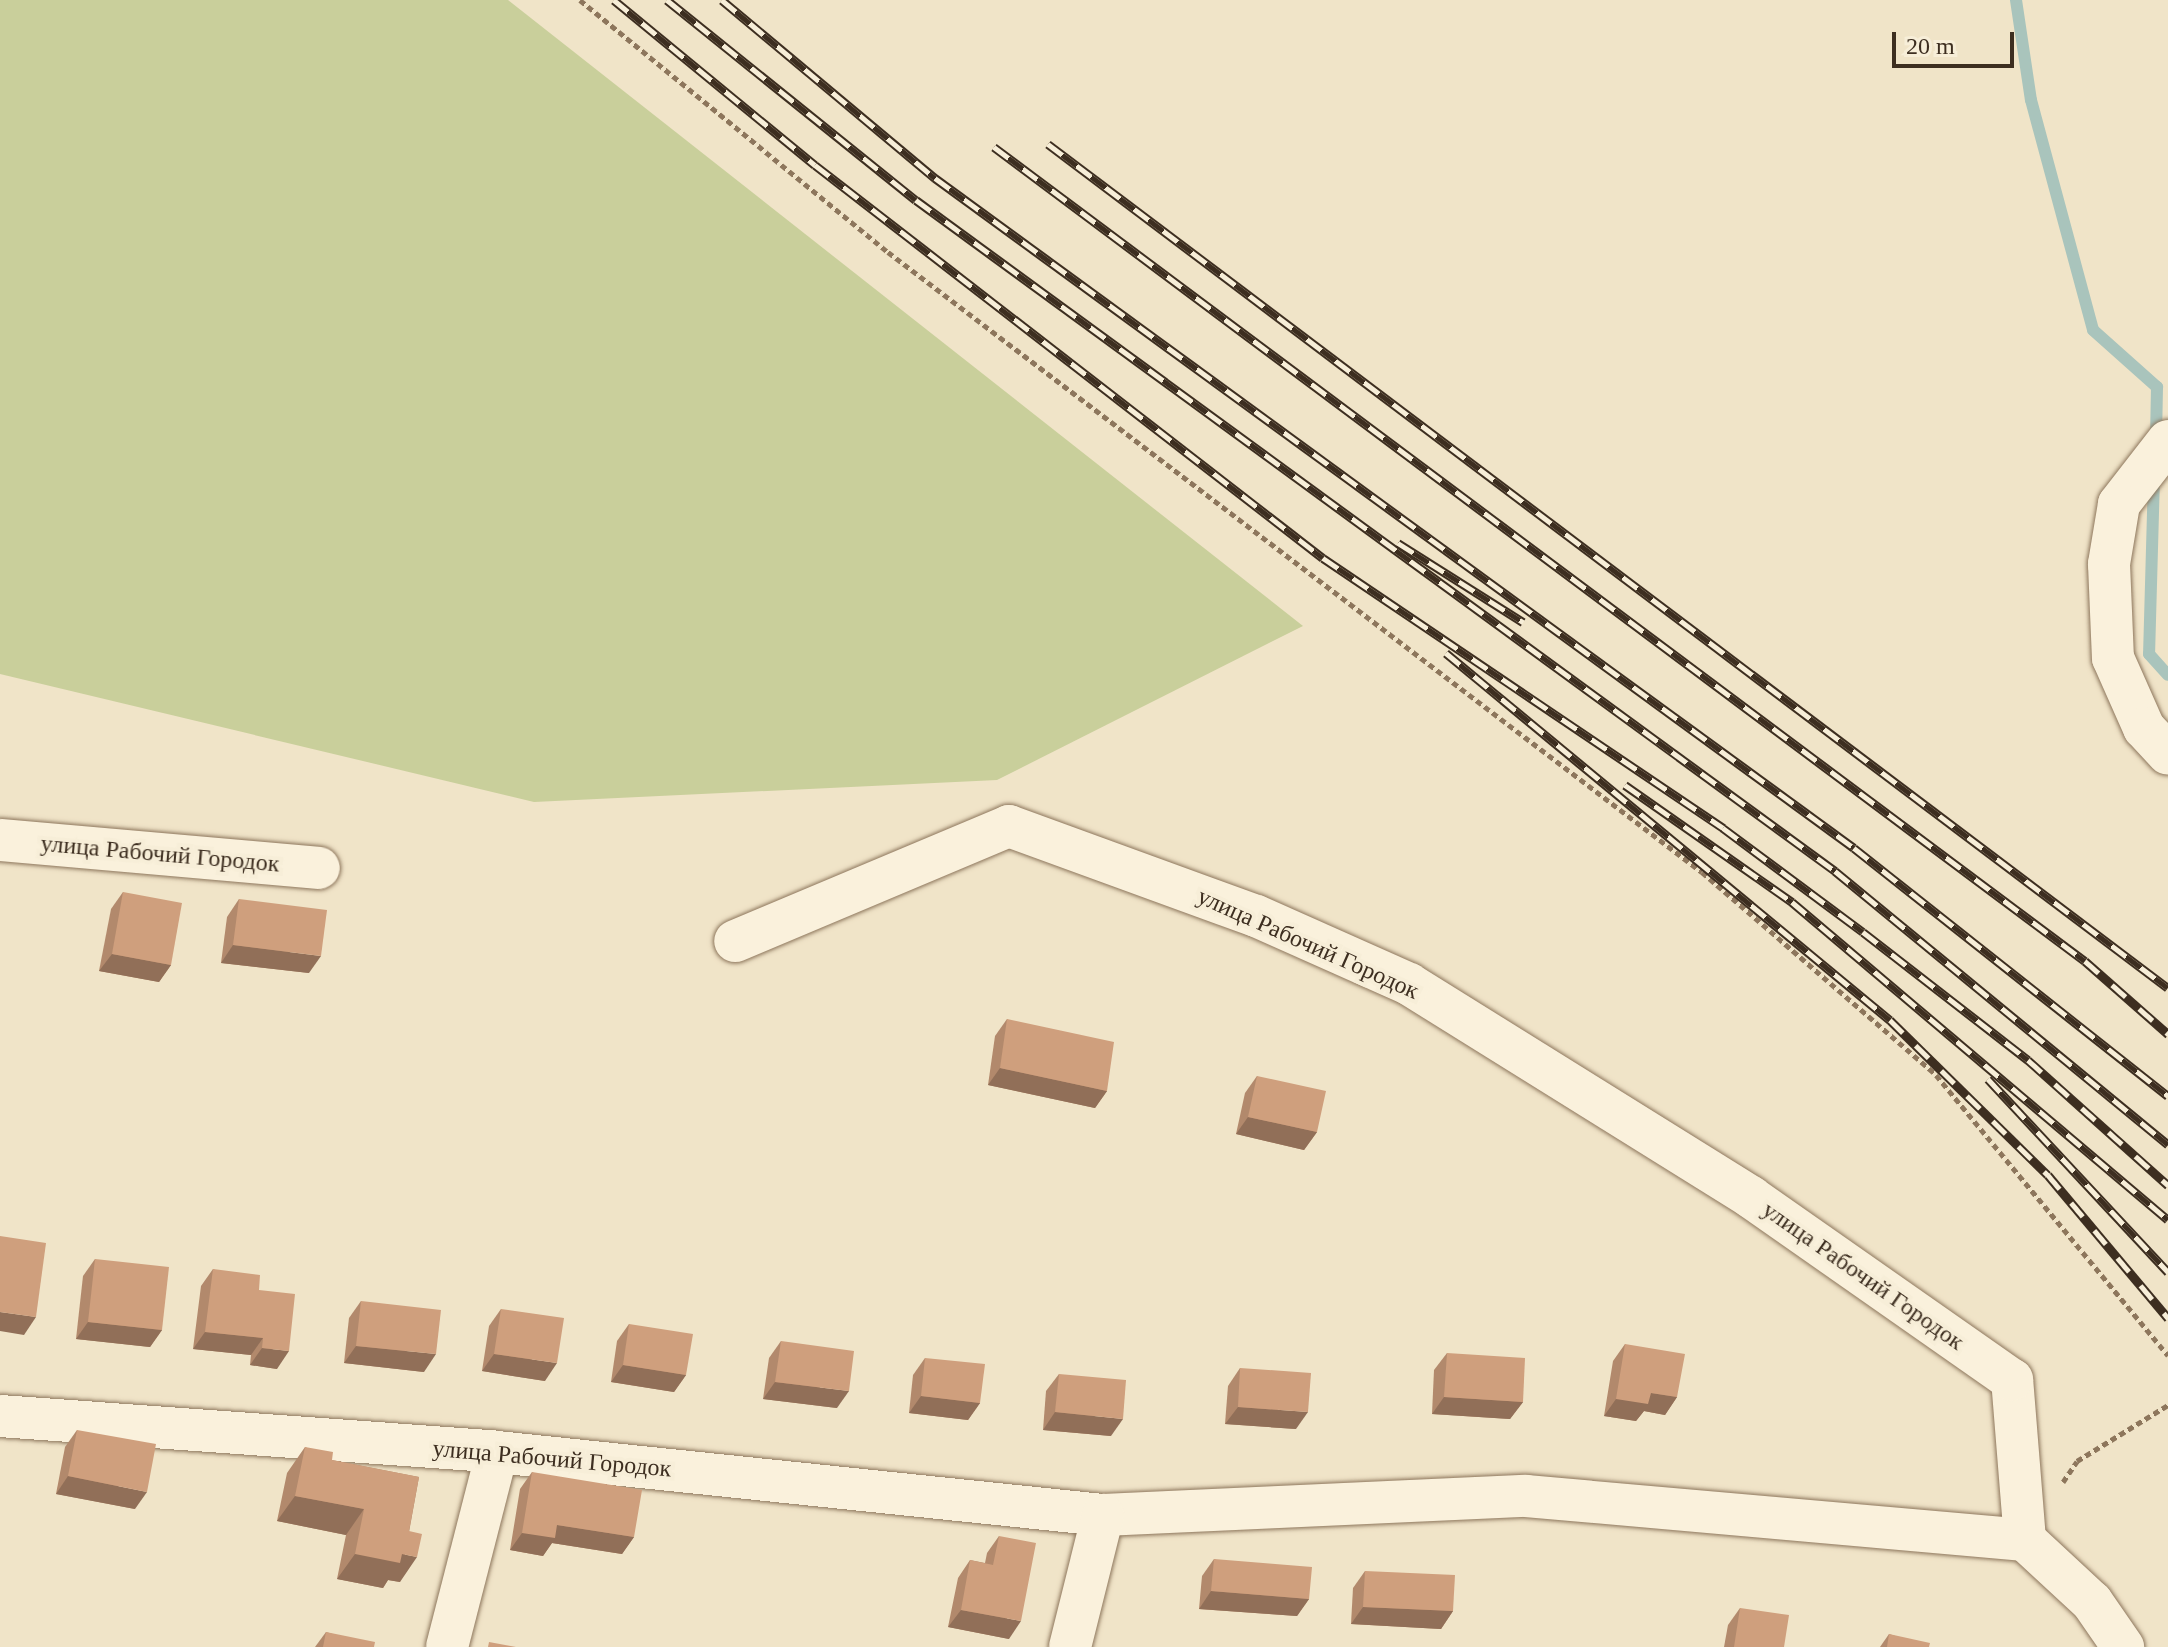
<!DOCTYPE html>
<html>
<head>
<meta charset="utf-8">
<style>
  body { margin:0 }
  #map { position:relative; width:2168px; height:1647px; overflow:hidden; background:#f0e4c8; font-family:Georgia,serif }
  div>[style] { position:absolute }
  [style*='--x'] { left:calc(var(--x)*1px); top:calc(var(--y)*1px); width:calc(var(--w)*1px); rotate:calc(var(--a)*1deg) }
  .green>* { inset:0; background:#c9cf9b }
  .stream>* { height:12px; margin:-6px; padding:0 6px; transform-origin:6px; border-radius:6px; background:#a9c4bc }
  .path>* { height:5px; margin-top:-2.5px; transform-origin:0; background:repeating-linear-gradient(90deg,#8d765c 0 6px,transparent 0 10px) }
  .roads { filter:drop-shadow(0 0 2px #8d765c) drop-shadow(0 0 2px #8d765c) }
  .minor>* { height:42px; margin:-21px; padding:0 21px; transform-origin:21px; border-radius:21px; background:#faf1dc }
  .rail>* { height:9px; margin-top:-4.5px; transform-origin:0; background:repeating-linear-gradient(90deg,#f7eed8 0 18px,#3d2e20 0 36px); box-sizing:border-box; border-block:2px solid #3d2e20 }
  .wall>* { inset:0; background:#b2896c }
  .shaded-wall>* { inset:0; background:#916f58 }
  .building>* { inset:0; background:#cf9f7d }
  span { translate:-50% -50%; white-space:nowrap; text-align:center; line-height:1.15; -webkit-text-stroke:8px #f7eed8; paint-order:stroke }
  .street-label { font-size:24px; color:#3d2e20 }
  .scale { position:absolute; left:1892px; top:32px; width:122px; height:36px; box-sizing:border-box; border:4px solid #3d2e20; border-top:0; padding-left:10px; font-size:24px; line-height:28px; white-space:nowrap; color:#3d2e20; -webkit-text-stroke:6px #f7eed8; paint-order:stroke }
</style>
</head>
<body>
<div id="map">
  <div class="green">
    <div style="clip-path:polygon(0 0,508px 0,1303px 626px,997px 780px,534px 802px,0 674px)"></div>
  </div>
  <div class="stream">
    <div style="--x:2016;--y:0;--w:101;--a:81.5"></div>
    <div style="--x:2031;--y:100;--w:238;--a:74.9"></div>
    <div style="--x:2093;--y:330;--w:86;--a:41.7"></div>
    <div style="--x:2157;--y:387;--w:52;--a:91.1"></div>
    <div style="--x:2154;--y:477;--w:177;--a:91.6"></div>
    <div style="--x:2149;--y:654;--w:28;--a:48"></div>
  </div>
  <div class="path">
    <div style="--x:580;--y:0;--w:398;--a:39.3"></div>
    <div style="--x:888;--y:252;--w:1023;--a:37.3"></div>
    <div style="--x:1702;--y:872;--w:310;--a:40.9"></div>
    <div style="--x:1936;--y:1075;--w:364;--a:50.4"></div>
    <div style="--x:2063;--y:1482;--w:25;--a:-56"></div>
    <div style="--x:2077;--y:1461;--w:107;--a:-31.6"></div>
  </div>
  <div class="roads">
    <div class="minor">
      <div style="--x:2168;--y:441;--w:80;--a:127.9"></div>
      <div style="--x:2119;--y:504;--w:61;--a:99.5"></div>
      <div style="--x:2109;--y:564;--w:94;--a:87.6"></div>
      <div style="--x:2113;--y:658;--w:77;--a:66.1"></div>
      <div style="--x:2144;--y:728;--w:35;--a:47"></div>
      <div style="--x:0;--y:840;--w:320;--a:5"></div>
      <div style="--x:0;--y:1416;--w:498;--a:4.1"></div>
      <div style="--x:497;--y:1452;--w:609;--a:5.94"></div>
      <div style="--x:1103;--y:1515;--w:423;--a:-2.6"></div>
      <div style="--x:1526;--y:1496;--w:501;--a:5.04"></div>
      <div style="--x:2025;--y:1540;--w:161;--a:-94.6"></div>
      <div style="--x:2012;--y:1380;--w:319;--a:-145"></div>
      <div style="--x:1751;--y:1197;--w:403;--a:-148.1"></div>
      <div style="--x:1409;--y:984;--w:167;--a:-156"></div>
      <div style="--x:1256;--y:916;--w:263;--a:-160"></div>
      <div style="--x:1009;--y:826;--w:297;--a:157.2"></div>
      <div style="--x:2025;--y:1540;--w:91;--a:42.8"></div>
      <div style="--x:2092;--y:1602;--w:55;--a:55.4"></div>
      <div style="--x:447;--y:1647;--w:201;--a:-75.6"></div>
      <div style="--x:1070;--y:1647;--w:136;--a:-76"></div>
    </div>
  </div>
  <div class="rail">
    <div style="--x:614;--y:0;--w:260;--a:39.4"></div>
    <div style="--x:815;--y:165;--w:642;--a:37.73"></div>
    <div style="--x:1323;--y:558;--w:483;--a:34"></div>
    <div style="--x:1723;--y:828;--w:174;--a:36.6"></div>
    <div style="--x:1863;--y:932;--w:209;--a:37.8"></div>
    <div style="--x:2028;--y:1060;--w:188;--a:41.8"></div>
    <div style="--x:667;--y:0;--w:319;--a:38.8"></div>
    <div style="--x:916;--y:200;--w:1138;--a:36.13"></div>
    <div style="--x:1835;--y:871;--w:431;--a:39.4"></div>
    <div style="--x:722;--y:0;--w:278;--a:39.9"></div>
    <div style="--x:935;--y:178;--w:1137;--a:36.09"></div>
    <div style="--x:1854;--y:848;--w:400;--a:38.3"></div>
    <div style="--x:1048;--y:144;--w:1402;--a:37"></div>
    <div style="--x:994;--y:147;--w:1361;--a:36.73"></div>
    <div style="--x:2085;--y:961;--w:111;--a:41.3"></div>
    <div style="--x:1398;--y:543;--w:148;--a:32.3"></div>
    <div style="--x:1446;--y:653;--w:576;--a:39.58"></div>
    <div style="--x:1890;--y:1020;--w:221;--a:44.5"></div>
    <div style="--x:2048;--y:1175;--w:187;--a:50"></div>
    <div style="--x:1625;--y:785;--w:204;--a:35"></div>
    <div style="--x:1792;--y:902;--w:492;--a:40.2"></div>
    <div style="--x:1988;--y:1079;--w:264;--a:47"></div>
  </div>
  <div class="wall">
    <div style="clip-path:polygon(123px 892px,171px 965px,159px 982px,99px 971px,111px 909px)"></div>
    <div style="clip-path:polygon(239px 899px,309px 973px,221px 963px,227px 917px)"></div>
    <div style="clip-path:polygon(1007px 1019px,1107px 1091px,1095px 1108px,988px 1085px,995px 1036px)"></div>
    <div style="clip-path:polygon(1257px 1076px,1317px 1132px,1304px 1150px,1236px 1134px,1245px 1093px)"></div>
    <div style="clip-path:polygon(95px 1259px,162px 1330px,150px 1347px,76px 1339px,83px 1276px)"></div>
    <div style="clip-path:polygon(213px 1269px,259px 1290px,277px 1369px,250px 1365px,251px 1355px,193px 1349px,201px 1286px)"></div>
    <div style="clip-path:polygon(361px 1301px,424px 1372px,344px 1363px,349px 1318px)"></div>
    <div style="clip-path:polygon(501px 1309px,545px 1381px,482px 1371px,489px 1326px)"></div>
    <div style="clip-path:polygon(629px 1324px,686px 1375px,674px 1392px,611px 1382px,617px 1341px)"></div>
    <div style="clip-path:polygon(781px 1341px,837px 1408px,763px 1399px,769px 1358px)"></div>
    <div style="clip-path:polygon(1625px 1344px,1677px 1397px,1665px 1415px,1644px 1411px,1636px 1421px,1604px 1416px,1613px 1361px)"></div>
    <div style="clip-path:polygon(1447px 1353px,1523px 1402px,1510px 1419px,1432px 1414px,1434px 1370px)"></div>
    <div style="clip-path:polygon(925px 1358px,980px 1403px,968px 1420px,909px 1413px,913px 1375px)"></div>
    <div style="clip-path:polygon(1240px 1368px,1296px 1429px,1225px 1424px,1228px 1386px)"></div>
    <div style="clip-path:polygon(1059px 1374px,1111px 1436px,1043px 1430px,1046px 1391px)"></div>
    <div style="clip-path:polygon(77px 1430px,135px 1509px,56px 1494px,65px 1447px)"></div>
    <div style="clip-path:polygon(305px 1447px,332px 1460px,419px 1477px,400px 1582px,388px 1580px,383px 1588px,337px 1579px,346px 1535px,277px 1521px,287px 1473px)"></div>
    <div style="clip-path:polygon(532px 1472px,634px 1537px,622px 1554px,552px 1543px,543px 1556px,510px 1550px,520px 1489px)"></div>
    <div style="clip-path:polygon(999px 1536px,1009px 1639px,948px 1627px,958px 1578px,970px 1560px,985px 1563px,987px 1553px)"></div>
    <div style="clip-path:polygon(1214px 1559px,1309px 1599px,1297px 1616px,1199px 1609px,1202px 1576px)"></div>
    <div style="clip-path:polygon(1365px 1571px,1453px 1611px,1441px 1629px,1351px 1624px,1353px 1588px)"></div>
    <div style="clip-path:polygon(1740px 1608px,1784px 1647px,1724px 1647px,1728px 1625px)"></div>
    <div style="clip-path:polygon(326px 1632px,374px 1647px,315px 1647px)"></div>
    <div style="clip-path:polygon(1889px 1634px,1929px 1647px,1880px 1647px)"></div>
  </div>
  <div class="shaded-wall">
    <div style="clip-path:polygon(233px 945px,321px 956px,309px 973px,221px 963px)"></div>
    <div style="clip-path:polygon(112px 954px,171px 965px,159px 982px,99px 971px)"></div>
    <div style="clip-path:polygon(1000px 1068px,1107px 1091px,1095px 1108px,988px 1085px)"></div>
    <div style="clip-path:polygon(1248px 1117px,1317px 1132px,1304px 1150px,1236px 1134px)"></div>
    <div style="clip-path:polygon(0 1312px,36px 1317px,24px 1335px,0 1331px)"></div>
    <div style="clip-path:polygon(88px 1322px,162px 1330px,150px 1347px,76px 1339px)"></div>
    <div style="clip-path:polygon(205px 1332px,263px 1338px,251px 1355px,193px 1349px)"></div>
    <div style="clip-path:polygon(356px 1346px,436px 1354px,424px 1372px,344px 1363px)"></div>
    <div style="clip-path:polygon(262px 1348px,289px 1351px,277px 1369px,250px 1365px)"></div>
    <div style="clip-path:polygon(494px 1354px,557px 1363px,545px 1381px,482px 1371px)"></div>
    <div style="clip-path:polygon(623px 1365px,686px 1375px,674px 1392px,611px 1382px)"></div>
    <div style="clip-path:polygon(775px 1382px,849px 1391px,837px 1408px,763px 1399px)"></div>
    <div style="clip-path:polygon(1651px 1393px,1677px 1397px,1665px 1415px,1644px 1411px,1636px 1421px,1604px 1416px,1616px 1399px)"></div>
    <div style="clip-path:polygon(921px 1396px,980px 1403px,968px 1420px,909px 1413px)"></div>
    <div style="clip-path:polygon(1444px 1397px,1523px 1402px,1510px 1419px,1432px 1414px)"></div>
    <div style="clip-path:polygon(1238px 1407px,1308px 1412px,1296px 1429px,1225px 1424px)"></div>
    <div style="clip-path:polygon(1055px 1412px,1123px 1419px,1111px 1436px,1043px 1430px)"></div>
    <div style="clip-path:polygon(68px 1476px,147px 1492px,135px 1509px,56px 1494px)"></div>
    <div style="clip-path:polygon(295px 1496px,364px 1509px,346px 1535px,277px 1521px)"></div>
    <div style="clip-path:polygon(557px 1525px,634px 1537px,622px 1554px,552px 1543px,543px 1556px,510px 1550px,522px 1533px)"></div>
    <div style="clip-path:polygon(355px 1554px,402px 1554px,417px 1557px,400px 1582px,388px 1580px,383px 1588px,337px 1579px)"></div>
    <div style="clip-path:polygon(1211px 1591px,1309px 1599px,1297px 1616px,1199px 1609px)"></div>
    <div style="clip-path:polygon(1363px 1607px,1453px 1611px,1441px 1629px,1351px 1624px)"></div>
    <div style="clip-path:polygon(961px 1610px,1021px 1621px,1009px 1639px,948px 1627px)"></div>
  </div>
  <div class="building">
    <div style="clip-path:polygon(123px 892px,182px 903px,171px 965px,112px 954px)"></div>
    <div style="clip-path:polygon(239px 899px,327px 910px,321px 956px,233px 945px)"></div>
    <div style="clip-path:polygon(1007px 1019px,1114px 1042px,1107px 1091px,1000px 1068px)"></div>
    <div style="clip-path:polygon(1257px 1076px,1326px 1091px,1317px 1132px,1248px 1117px)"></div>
    <div style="clip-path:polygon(0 1236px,46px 1243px,36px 1317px,0 1312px)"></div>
    <div style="clip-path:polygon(95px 1259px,169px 1267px,162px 1330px,88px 1322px)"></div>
    <div style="clip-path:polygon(213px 1269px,260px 1275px,259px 1290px,295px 1294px,289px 1351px,262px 1348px,263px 1338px,205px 1332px)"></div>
    <div style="clip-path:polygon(361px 1301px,441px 1310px,436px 1354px,356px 1346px)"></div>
    <div style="clip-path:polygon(501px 1309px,564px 1318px,557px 1363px,494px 1354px)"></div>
    <div style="clip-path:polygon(629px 1324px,693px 1334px,686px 1375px,623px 1365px)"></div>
    <div style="clip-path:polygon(781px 1341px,854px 1351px,849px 1391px,775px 1382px)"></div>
    <div style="clip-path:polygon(1625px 1344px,1685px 1354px,1677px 1397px,1651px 1393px,1648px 1404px,1616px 1399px)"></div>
    <div style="clip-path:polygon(1447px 1353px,1525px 1358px,1523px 1402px,1444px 1397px)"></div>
    <div style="clip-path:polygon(925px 1358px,985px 1364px,980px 1403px,921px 1396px)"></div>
    <div style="clip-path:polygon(1240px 1368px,1311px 1373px,1308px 1412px,1238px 1407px)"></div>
    <div style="clip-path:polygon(1059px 1374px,1126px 1380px,1123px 1419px,1055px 1412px)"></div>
    <div style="clip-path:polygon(77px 1430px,156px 1444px,147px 1492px,68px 1476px)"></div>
    <div style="clip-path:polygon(305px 1447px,333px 1452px,332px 1460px,419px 1477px,409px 1531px,422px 1534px,417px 1557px,402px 1554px,400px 1563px,355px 1554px,364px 1509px,295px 1496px)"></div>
    <div style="clip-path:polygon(532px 1472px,642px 1490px,634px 1537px,557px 1525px,555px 1538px,522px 1533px)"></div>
    <div style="clip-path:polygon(999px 1536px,1036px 1543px,1021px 1621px,961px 1610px,970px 1560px,993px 1565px)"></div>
    <div style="clip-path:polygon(1214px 1559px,1312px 1567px,1309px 1599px,1211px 1591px)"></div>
    <div style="clip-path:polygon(1365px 1571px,1455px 1575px,1453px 1611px,1363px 1607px)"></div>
    <div style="clip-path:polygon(1740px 1608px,1789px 1615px,1784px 1647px,1734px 1647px)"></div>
    <div style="clip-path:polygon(326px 1632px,375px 1642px,374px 1647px,323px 1647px)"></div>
    <div style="clip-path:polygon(1889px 1634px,1930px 1643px,1929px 1647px,1887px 1647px)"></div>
    <div style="clip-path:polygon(489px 1642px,516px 1647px,488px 1647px)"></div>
  </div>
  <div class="street-label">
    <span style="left:160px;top:854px;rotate:5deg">улица Рабочий Городок</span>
    <span style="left:1308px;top:944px;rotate:24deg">улица Рабочий Городок</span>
    <span style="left:1863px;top:1276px;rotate:35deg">улица Рабочий Городок</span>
    <span style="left:552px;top:1459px;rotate:5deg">улица Рабочий Городок</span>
  </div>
  <div class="scale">20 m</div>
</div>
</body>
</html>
